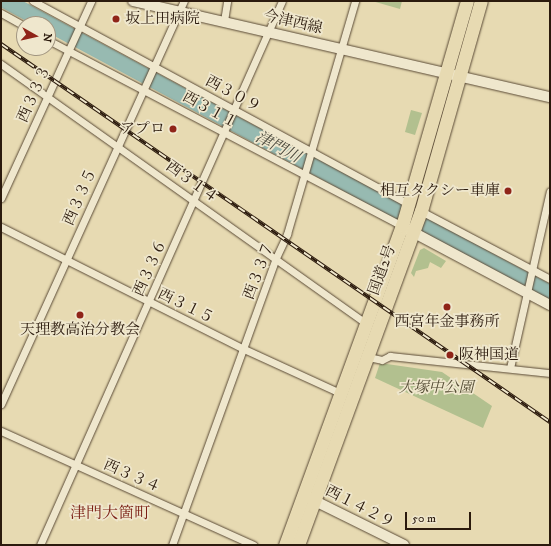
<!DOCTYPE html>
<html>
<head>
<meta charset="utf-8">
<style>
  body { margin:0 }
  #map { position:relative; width:551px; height:546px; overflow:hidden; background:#e7dab2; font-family:"IM FELL DW Pica","Noto Serif JP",serif }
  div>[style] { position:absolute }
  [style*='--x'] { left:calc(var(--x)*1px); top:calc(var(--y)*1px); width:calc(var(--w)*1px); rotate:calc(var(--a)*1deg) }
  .green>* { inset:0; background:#b2c08f }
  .river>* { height:16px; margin:-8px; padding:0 8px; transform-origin:8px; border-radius:8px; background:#97bab1 }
  .roads { filter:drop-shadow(0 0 1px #5a4a36) drop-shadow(0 0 1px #5a4a36) }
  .street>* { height:7px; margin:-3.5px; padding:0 3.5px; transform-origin:3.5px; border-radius:3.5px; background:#efe7cd }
  .secondary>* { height:10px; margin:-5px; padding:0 5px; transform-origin:5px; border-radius:5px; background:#efe7cd }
  .highway>* { height:13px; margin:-6.5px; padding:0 6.5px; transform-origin:6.5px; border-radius:6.5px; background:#e7dab2 }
  .rail>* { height:4px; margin-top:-2px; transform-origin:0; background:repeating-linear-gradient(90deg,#efe7cd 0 8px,#2b1a0d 0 16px); box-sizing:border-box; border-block:1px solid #2b1a0d }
  .dots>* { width:11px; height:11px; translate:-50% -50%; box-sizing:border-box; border:2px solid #efe7cd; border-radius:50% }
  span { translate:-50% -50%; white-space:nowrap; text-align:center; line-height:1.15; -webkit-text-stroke:3.5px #efe7cd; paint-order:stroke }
  .poi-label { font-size:15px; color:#2b1a0d }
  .left { translate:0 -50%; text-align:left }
  .right { translate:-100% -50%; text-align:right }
  .street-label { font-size:15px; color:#2b1a0d }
  .park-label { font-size:15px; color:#544c34; font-style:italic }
  .water-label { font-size:16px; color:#4b4a3e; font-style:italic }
  .neighbourhood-label { font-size:16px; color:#7a1f14 }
  .frame { position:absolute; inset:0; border:2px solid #2b1a0d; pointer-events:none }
  .north { position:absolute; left:16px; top:16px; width:40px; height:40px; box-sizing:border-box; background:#efe7cd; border:1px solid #a19580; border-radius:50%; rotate:98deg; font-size:11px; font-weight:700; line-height:16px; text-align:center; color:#2b1a0d }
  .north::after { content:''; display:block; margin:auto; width:14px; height:18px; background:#8f2418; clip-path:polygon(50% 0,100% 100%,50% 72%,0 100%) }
  .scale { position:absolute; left:405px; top:512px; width:66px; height:18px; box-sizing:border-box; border:2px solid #2b1a0d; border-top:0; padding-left:5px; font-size:12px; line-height:14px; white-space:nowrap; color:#2b1a0d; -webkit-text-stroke:3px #efe7cd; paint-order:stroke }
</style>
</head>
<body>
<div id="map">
  <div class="green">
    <div style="clip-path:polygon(372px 1px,402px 1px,400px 9px)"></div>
    <div style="clip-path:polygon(411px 110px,422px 113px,415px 135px,405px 132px)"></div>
    <div style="clip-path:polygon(424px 248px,446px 261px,441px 268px,430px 262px,428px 268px,416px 271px,414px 277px,411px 273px,420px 250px)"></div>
    <div style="clip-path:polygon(380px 363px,442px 372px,492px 406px,483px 428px,375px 378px)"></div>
  </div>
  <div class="river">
    <div style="--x:6;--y:1;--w:617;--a:28.23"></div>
  </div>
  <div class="roads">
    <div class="street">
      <div style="--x:33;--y:1;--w:429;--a:28.4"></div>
      <div style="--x:1;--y:13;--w:26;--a:29"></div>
      <div style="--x:224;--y:21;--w:20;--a:-81"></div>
      <div style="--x:48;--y:40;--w:400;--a:27.7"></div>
      <div style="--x:1;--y:64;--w:448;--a:35.4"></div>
      <div style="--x:1;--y:198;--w:217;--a:-65.4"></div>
      <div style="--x:419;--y:210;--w:148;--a:27.8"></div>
      <div style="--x:1;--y:227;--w:272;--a:26.7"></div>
      <div style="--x:244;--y:349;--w:106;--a:24.6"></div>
      <div style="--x:368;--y:357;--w:14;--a:12"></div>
      <div style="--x:382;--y:360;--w:9;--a:-27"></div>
      <div style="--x:390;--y:356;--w:161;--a:6.1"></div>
      <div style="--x:510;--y:368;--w:181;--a:-77.3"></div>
      <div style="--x:1;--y:404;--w:443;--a:-65.6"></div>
      <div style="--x:1;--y:431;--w:277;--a:24.3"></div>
      <div style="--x:40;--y:545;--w:595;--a:-66.02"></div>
      <div style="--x:172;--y:545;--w:303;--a:-70.1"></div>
      <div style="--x:275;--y:260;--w:29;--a:-65"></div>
      <div style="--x:287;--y:234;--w:243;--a:-73.7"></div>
    </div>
    <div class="secondary">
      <div style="--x:133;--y:1;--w:428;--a:13"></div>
      <div style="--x:407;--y:229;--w:162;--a:28"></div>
      <div style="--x:309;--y:498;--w:106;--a:26.3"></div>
    </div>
    <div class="highway">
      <div style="--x:285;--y:545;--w:340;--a:-69.9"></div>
      <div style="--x:402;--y:226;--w:234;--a:-73.9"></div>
      <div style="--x:298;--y:545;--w:356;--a:-69.8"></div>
      <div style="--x:421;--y:211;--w:218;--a:-74.1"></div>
    </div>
  </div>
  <div class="rail">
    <div style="--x:1;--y:44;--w:667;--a:34.55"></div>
  </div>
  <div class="dots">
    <div style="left:116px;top:19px;background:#8f2418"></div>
    <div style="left:173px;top:129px;background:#8f2418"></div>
    <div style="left:508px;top:191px;background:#8f2418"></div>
    <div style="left:447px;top:307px;background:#8f2418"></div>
    <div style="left:80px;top:315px;background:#8f2418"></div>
    <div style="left:450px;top:355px;background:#8f2418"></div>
  </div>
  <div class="poi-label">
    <span class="left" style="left:125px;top:19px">坂上田病院</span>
    <span class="right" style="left:165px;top:129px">アプロ</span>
    <span class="right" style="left:500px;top:191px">相互タクシー車庫</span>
    <span style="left:447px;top:322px">西宮年金事務所</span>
    <span style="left:80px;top:330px">天理教高治分教会</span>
    <span class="left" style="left:459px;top:355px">阪神国道</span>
  </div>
  <div class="street-label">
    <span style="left:293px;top:22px;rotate:13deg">今津西線</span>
    <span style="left:34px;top:94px;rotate:-66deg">西３３３</span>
    <span style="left:233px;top:94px;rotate:28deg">西３０９</span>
    <span style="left:210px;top:110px;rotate:29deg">西３１１</span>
    <span style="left:192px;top:182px;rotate:36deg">西３１４</span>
    <span style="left:80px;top:197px;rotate:-66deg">西３３５</span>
    <span style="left:150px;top:268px;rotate:-66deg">西３３６</span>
    <span style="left:382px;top:270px;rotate:-70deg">国道2号</span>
    <span style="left:259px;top:271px;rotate:-69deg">西３３７</span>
    <span style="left:186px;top:306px;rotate:26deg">西３１５</span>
    <span style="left:132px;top:476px;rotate:24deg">西３３４</span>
    <span style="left:360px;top:507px;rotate:27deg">西１４２９</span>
  </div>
  <div class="park-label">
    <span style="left:436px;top:388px">大塚中公園</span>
  </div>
  <div class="water-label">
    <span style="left:278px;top:147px;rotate:28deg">津門川</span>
  </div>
  <div class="neighbourhood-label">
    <span style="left:110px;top:513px">津門大箇町</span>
  </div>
  <div class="frame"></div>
  <div class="north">N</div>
  <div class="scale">50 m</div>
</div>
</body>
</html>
